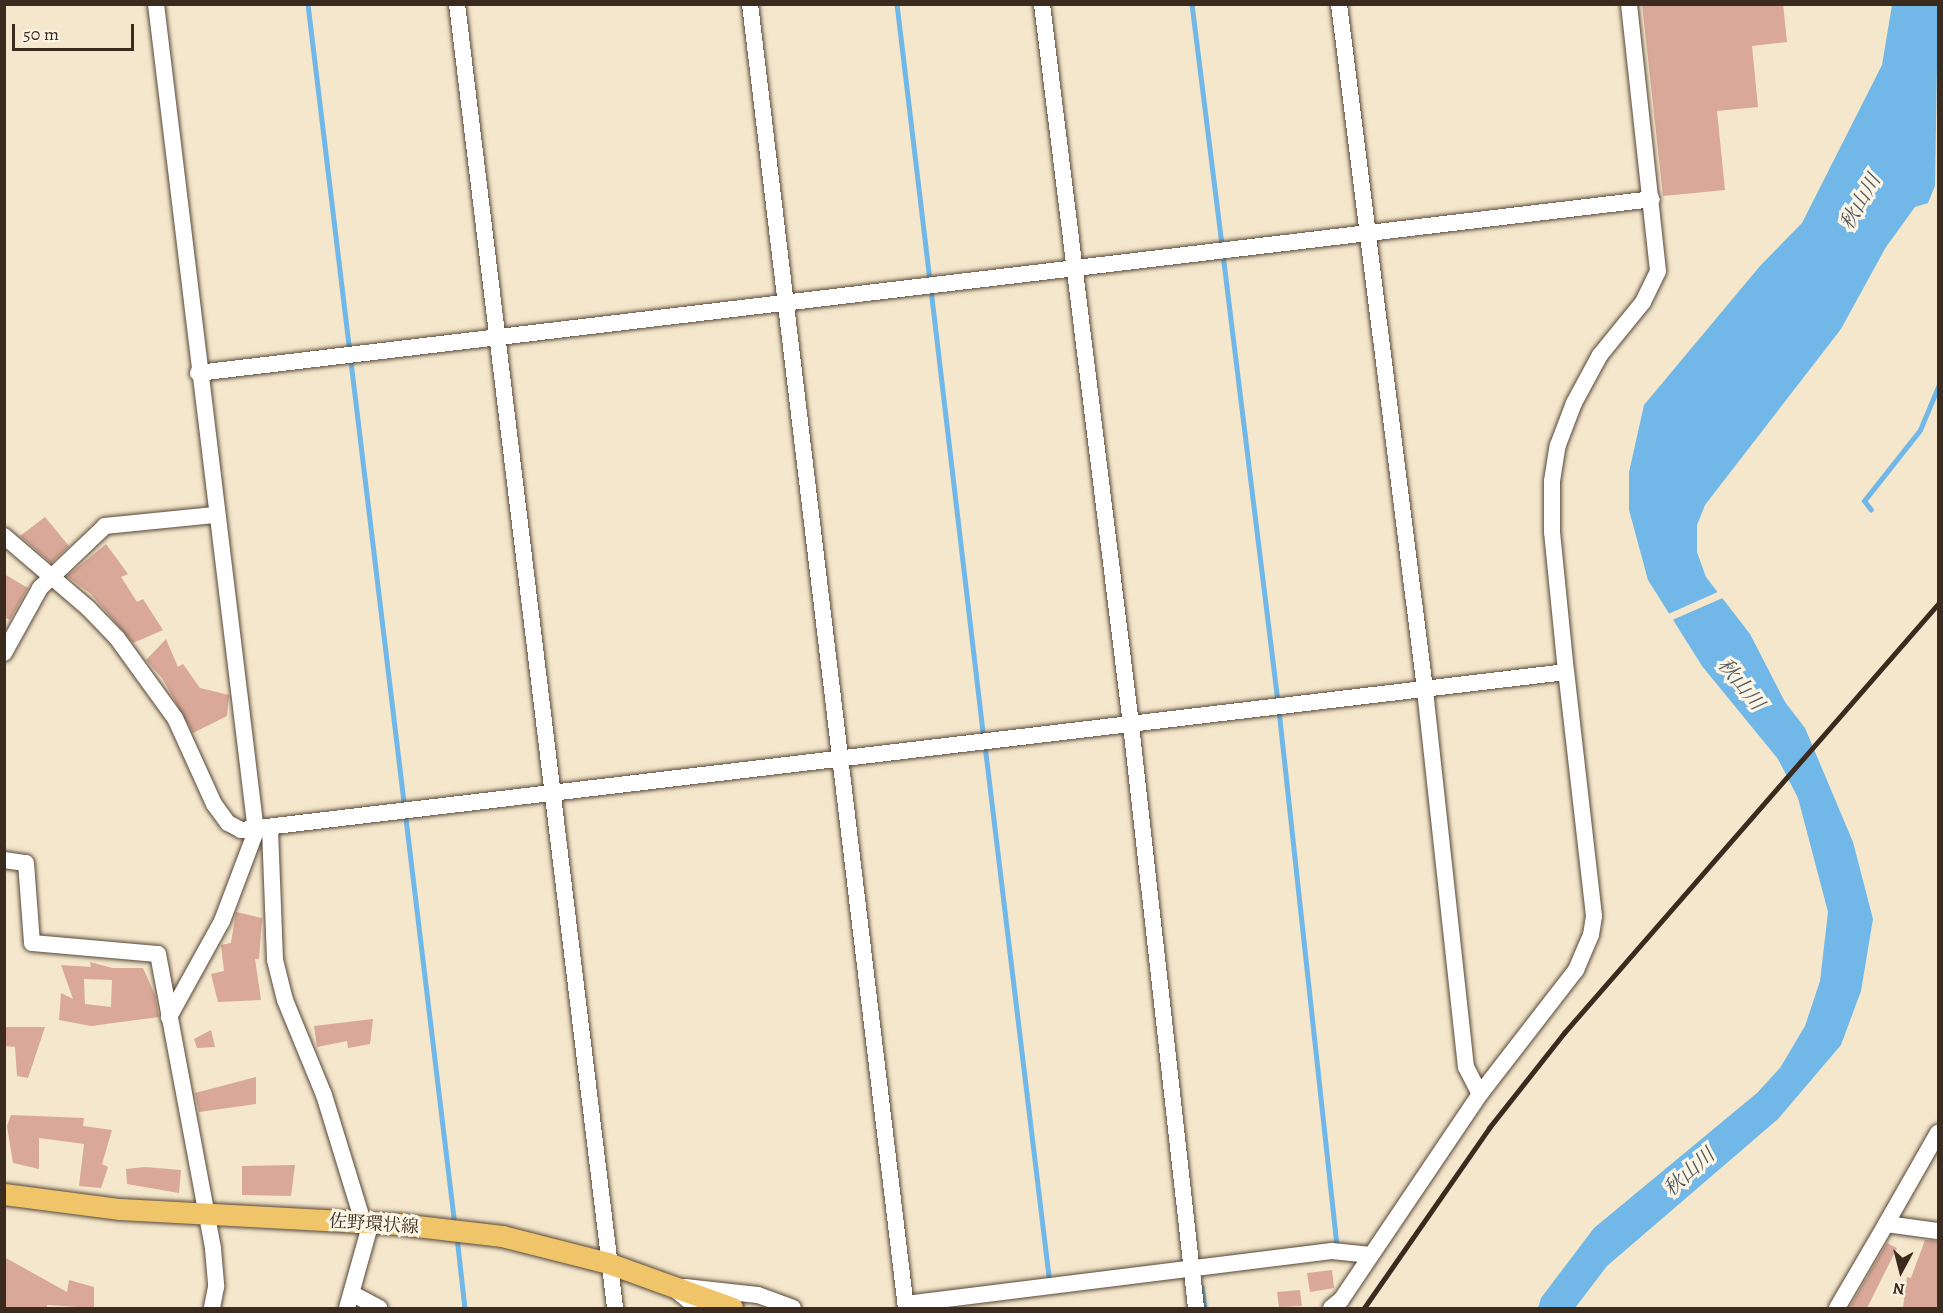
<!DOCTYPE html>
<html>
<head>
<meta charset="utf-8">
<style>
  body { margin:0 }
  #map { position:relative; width:1943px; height:1313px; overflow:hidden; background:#f4e7cc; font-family:Alegreya,"Noto Serif JP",serif }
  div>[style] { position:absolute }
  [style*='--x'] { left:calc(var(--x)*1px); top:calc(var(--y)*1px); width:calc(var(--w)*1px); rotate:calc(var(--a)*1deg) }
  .water>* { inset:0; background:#71b8e8 }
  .pier>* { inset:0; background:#f4e7cc }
  .stream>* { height:4.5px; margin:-2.25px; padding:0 2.25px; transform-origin:2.25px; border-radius:2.25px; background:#71b8e8 }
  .building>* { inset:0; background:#d9a898 }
  .roads { filter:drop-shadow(0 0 2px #574638) drop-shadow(0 0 2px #574638) }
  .minor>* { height:16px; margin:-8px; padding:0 8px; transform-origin:8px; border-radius:8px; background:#fff }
  .major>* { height:21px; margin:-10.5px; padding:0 10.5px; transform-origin:10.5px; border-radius:10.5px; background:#f0c469 }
  .rail>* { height:4.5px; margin:-2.25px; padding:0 2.25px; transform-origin:2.25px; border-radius:2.25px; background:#3b2a1e }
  span { translate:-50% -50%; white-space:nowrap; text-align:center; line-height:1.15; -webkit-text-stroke:6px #fcf5e5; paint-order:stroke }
  .street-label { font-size:18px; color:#3b2a1e }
  .water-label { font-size:20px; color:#4b555b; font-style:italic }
  .frame { position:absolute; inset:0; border:6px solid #3b2a1e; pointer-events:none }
  .north { position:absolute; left:1871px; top:1241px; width:60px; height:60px; -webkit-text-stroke:4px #fcf5e5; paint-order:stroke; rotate:187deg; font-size:16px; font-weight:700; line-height:24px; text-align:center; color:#3b2a1e }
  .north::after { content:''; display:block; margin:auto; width:21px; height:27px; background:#3b2a1e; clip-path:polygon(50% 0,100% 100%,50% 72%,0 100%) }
  .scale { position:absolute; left:12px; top:24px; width:122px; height:27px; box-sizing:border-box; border:3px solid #3b2a1e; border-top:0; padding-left:8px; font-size:18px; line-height:21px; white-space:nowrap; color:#3b2a1e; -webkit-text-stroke:4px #fcf5e5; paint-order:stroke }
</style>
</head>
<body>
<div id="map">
  <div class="water">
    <div style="clip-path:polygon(1892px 5px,1938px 5px,1935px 186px,1928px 203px,1915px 207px,1886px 247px,1841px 329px,1705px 505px,1697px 525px,1697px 552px,1706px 577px,1750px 634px,1785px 702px,1805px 728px,1853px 842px,1873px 919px,1861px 991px,1841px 1045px,1778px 1119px,1607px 1266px,1575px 1308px,1538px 1308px,1541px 1298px,1594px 1228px,1757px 1093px,1780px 1068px,1805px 1026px,1820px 981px,1828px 912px,1798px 798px,1778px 759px,1702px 666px,1648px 580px,1629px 510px,1629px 472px,1644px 405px,1760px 266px,1802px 223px,1882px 65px)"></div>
  </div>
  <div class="pier">
    <div style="clip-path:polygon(1720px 591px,1725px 597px,1670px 621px,1666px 615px)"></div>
  </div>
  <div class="stream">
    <div style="--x:308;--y:4;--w:1230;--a:83.14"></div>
    <div style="--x:897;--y:4;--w:279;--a:83.2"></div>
    <div style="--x:1192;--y:4;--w:244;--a:82.9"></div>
    <div style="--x:1223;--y:254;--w:450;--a:83"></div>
    <div style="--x:931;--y:289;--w:451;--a:83.3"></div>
    <div style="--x:1871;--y:510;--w:11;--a:-128"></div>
    <div style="--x:1864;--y:501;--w:90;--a:-51.7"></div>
    <div style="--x:1920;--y:430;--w:47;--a:-67.3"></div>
    <div style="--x:1279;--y:710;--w:539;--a:83.82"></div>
    <div style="--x:985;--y:745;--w:535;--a:83.13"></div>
    <div style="--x:457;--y:1237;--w:71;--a:83.6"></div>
    <div style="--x:1202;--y:1287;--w:21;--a:82"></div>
  </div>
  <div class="building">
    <div style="clip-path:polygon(1642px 4px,1783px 4px,1787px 42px,1752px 46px,1758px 107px,1717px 111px,1725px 190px,1663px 196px)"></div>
    <div style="clip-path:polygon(45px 517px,69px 546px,51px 563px,20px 536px)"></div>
    <div style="clip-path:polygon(106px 544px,128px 574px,121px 577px,137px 602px,143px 599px,163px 630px,133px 643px,91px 594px,67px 576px)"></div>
    <div style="clip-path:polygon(4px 574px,28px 588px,10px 620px,4px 617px)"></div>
    <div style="clip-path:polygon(166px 639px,178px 667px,183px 664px,200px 688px,229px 695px,227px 716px,193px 733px,162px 678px,146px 660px)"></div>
    <div style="clip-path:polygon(236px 912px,262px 918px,259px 959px,255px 959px,261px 1000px,218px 1002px,211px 974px,224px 971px,221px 945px,231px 943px)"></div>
    <div style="clip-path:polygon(evenodd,90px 962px,112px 968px,143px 968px,155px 995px,159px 1017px,91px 1026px,59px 1020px,61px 993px,73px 999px,61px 965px,91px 967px,90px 962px,84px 979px,112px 980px,111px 1007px,85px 1004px,84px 979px)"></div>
    <div style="clip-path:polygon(373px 1019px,370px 1044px,348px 1048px,347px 1041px,317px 1047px,314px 1026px)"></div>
    <div style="clip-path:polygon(4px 1027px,45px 1027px,28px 1078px,17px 1076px,15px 1047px,4px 1046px)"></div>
    <div style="clip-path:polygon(211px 1030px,215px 1047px,197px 1048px,194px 1039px)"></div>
    <div style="clip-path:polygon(256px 1077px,256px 1104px,199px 1112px,195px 1093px)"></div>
    <div style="clip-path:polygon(11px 1115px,84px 1118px,83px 1126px,112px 1130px,102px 1164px,108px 1167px,101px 1188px,79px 1186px,84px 1144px,39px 1138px,39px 1169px,13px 1163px,7px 1126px)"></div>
    <div style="clip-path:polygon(295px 1165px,291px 1196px,242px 1195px,242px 1166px)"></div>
    <div style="clip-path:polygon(145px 1167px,181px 1170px,179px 1193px,127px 1184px,126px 1169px)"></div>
    <div style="clip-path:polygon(1925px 1240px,1938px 1241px,1938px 1308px,1903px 1308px,1907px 1277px,1911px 1278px)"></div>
    <div style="clip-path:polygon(1887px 1243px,1897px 1248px,1867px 1308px,1849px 1308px)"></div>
    <div style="clip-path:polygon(4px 1257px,67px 1292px,69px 1280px,94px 1287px,94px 1308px,47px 1305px,47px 1308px,4px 1308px)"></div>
    <div style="clip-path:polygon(1332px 1270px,1334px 1288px,1310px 1292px,1307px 1273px)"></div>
    <div style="clip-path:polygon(1300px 1290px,1302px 1306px,1279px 1307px,1277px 1292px)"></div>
  </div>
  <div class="roads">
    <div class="minor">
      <div style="--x:156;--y:4;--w:833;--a:83.11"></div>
      <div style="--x:256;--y:831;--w:96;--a:110.7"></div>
      <div style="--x:222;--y:921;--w:110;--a:118.9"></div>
      <div style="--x:457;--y:4;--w:1314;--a:83.09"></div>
      <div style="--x:750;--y:4;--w:1313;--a:83.18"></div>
      <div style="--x:1042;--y:4;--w:726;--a:82.96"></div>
      <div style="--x:1131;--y:725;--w:587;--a:83.64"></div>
      <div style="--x:1339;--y:4;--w:691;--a:82.85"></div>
      <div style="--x:1425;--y:690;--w:379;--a:83.8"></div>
      <div style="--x:1466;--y:1067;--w:30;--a:63"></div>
      <div style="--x:198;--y:373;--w:1464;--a:-6.82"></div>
      <div style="--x:4;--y:536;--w:111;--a:40.6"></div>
      <div style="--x:88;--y:608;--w:42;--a:46"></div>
      <div style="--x:117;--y:638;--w:99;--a:54.1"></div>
      <div style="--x:175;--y:718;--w:94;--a:65.6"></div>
      <div style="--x:214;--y:804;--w:24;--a:54"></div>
      <div style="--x:228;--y:823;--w:15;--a:28"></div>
      <div style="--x:241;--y:830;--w:1334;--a:-6.8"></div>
      <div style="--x:4;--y:653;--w:74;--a:-61"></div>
      <div style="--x:40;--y:588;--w:90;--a:-43.6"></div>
      <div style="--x:105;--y:526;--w:112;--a:-5.7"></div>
      <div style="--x:270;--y:829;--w:131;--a:87.8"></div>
      <div style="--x:275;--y:960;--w:41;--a:76"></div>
      <div style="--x:285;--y:1000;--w:103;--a:67.7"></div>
      <div style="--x:324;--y:1095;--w:133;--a:72.9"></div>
      <div style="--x:4;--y:860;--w:22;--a:8"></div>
      <div style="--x:26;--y:863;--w:80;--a:85.7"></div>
      <div style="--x:32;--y:943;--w:126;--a:5"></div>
      <div style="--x:158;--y:954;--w:300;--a:79.4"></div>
      <div style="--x:213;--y:1249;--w:38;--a:85"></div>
      <div style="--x:216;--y:1287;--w:21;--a:101"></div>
      <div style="--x:1886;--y:1224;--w:105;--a:-60.3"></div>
      <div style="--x:685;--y:1287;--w:73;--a:6.3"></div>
      <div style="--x:758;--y:1295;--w:37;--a:20"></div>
      <div style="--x:677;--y:1291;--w:27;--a:39"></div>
      <div style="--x:353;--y:1294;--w:30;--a:28"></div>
      <div style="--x:906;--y:1304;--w:429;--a:-7.1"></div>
      <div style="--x:1332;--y:1251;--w:39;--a:6"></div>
      <div style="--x:347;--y:1308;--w:89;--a:-74.4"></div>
      <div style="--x:1331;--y:1308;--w:13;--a:-39"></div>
      <div style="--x:1341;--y:1300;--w:249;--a:-56"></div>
      <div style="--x:1480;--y:1094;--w:157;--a:-52.3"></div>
      <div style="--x:1576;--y:970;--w:38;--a:-67"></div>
      <div style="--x:1591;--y:935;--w:19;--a:-81"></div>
      <div style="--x:1594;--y:916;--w:246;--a:-96.5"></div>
      <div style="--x:1566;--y:672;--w:141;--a:-95.7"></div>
      <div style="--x:1552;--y:532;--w:51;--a:-90"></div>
      <div style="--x:1552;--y:481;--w:36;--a:-81"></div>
      <div style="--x:1558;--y:445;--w:45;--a:-69.1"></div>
      <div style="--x:1574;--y:403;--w:55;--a:-61.6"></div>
      <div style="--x:1600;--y:355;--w:68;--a:-50.9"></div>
      <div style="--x:1643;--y:302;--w:34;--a:-64"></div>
      <div style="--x:1658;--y:271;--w:269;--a:-96.2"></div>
      <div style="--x:1837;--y:1308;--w:97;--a:-59.7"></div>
      <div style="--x:1886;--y:1224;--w:52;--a:7.7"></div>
    </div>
    <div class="major">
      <div style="--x:4;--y:1194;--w:117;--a:7.4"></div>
      <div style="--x:120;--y:1209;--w:279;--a:3.1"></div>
      <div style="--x:399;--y:1224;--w:104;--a:6.6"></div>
      <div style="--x:502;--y:1236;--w:109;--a:14.3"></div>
      <div style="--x:608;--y:1263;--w:132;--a:19.9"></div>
    </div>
  </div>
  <div class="rail">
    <div style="--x:1364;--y:1308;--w:219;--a:-55.2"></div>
    <div style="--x:1489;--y:1128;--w:121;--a:-51.7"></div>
    <div style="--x:1564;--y:1033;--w:569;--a:-48.92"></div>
  </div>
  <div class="street-label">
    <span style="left:374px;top:1224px;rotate:4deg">佐野環状線</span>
  </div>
  <div class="water-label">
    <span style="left:1860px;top:202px;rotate:-60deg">秋山川</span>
    <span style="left:1741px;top:684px;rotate:51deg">秋山川</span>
    <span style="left:1689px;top:1172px;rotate:-42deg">秋山川</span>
  </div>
  <div class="frame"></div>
  <div class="north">N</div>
  <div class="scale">50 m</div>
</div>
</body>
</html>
